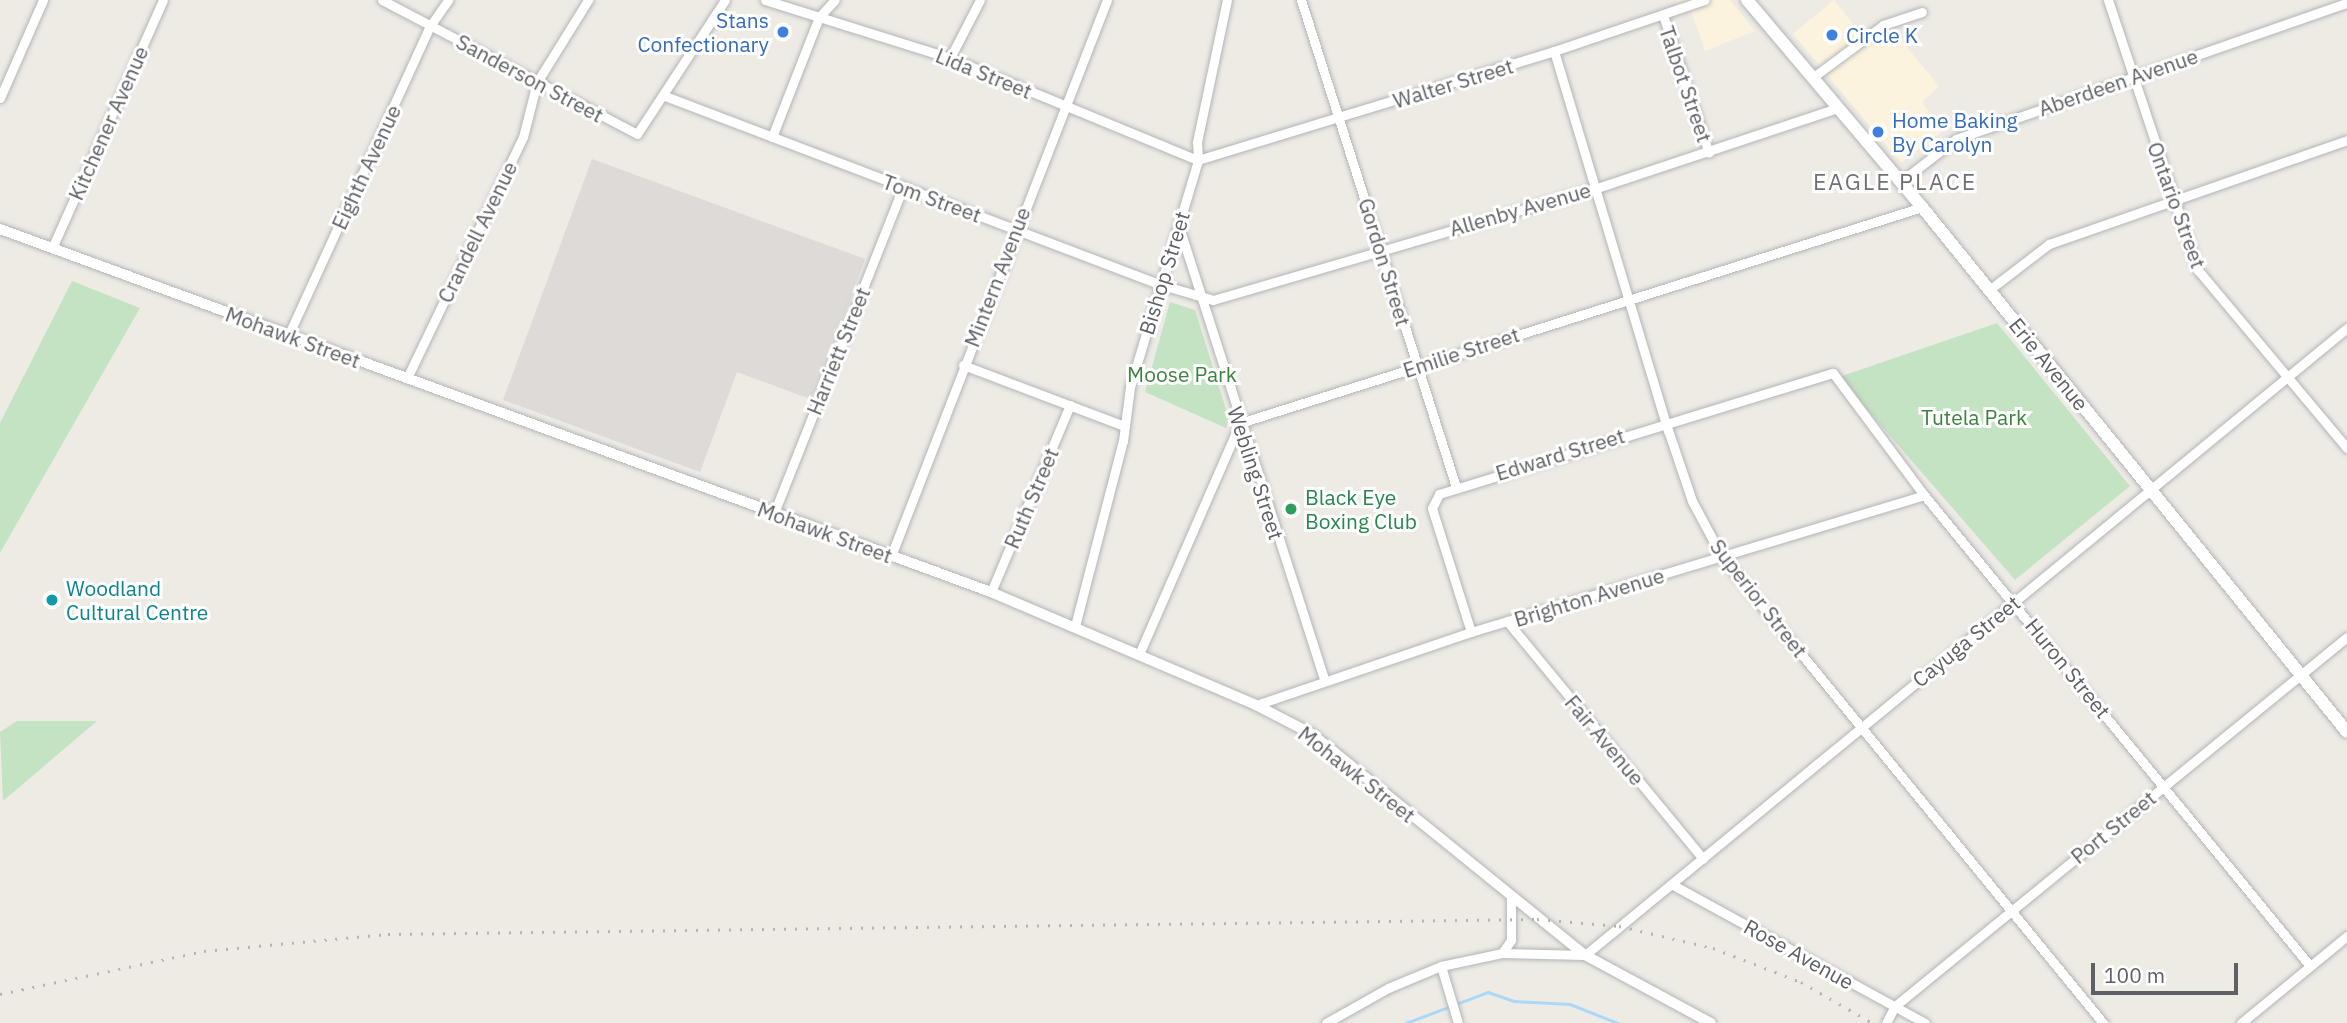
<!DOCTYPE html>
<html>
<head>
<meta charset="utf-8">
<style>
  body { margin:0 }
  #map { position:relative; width:2347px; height:1023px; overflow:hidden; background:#eeebe5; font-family:"IBM Plex Sans",sans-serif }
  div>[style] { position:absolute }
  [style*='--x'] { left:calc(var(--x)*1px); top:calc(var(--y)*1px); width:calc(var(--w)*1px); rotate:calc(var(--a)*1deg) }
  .commercial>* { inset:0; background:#fbf3dd }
  .industrial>* { inset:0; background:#dddad7 }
  .green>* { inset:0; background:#c4e3c3 }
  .stream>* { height:2.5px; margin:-1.25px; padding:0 1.25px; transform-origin:1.25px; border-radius:1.25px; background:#abd8f7 }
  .roads { filter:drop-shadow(0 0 2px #b2b5b8) drop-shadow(0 0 2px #b2b5b8) }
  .minor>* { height:9px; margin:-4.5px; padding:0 4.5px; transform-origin:4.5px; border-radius:4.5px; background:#fff }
  .tertiary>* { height:10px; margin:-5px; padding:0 5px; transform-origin:5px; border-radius:5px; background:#fff }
  .secondary>* { height:12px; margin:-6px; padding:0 6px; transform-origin:6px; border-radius:6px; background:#fff }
  .rail>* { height:2.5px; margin-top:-1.25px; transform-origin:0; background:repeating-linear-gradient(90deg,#b3b4b4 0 2px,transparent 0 11px) }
  .dots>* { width:19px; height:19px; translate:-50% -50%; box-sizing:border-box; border:4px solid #fff; border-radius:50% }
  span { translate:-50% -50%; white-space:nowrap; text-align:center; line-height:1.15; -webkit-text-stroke:6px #fff; paint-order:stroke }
  .shop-label { font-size:21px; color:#366cbe }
  .right { translate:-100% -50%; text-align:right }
  .left { translate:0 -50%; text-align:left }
  .street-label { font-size:21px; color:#5d6064 }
  .park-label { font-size:21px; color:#3d823e }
  .leisure-label { font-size:21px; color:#27864d }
  .culture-label { font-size:21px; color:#0d838f }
  .neighbourhood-label { font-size:23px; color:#6e7276; letter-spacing:2px }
  .scale { position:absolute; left:2091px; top:963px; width:147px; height:32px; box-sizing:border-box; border:4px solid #5d6064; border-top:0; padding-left:9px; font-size:21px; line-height:24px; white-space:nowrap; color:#5d6064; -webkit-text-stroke:5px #fff; paint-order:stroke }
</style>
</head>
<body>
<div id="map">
  <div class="commercial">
    <div style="clip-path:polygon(1676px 0,1730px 0,1755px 31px,1705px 51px,1691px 11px,1681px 13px)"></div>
    <div style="clip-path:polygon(1834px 0,1865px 39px,1890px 27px,1939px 86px,1922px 102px,1943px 131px,1901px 163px,1793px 34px)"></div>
  </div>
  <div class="industrial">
    <div style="clip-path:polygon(592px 159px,865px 259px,813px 400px,737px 372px,700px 472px,503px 400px)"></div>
  </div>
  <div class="green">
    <div style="clip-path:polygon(72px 281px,140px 308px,0 553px,0 423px)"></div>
    <div style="clip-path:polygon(1170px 302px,1195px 310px,1229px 419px,1226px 428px,1145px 392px)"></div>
    <div style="clip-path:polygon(1997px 323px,2130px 486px,2015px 580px,1839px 377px)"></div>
    <div style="clip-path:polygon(17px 721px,97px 721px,3px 801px,0 732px)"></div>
  </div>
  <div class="stream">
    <div style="--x:1406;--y:1023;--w:88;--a:-20.7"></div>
    <div style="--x:1488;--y:992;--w:28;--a:19"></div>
    <div style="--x:1514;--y:1001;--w:56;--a:3.1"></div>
    <div style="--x:1570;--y:1004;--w:52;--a:21.6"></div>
  </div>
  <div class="roads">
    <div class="minor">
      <div style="--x:382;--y:0;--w:288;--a:27.7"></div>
      <div style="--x:637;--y:134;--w:160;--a:-56.7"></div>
      <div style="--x:765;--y:0;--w:194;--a:17.4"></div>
      <div style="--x:950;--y:58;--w:268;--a:22.4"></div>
      <div style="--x:1301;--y:0;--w:511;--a:72.35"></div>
      <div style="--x:2108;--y:0;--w:285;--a:71.6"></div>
      <div style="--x:2198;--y:270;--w:232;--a:50.1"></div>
      <div style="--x:1663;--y:15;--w:145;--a:71.6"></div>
      <div style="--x:1554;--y:51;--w:396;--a:73.3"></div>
      <div style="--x:1668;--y:430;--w:75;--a:71.3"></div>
      <div style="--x:1692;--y:501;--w:64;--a:61.8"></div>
      <div style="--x:1722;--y:557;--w:602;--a:50.73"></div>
      <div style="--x:950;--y:58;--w:65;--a:-62.7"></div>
      <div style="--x:1812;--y:78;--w:89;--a:-36.7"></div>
      <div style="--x:1883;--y:25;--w:41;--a:-18.4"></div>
      <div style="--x:665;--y:96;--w:529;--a:20.84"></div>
      <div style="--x:1159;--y:284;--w:56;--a:16.5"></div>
      <div style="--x:1213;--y:300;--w:400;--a:-16.3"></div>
      <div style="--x:1597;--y:188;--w:253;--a:-18.4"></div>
      <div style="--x:0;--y:98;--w:107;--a:-66.3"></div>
      <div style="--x:772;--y:137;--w:129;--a:-68.6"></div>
      <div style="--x:819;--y:17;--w:23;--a:-47"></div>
      <div style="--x:1198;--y:160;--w:372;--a:-17"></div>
      <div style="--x:1554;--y:51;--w:159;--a:-18.7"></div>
      <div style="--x:1900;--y:182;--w:71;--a:-37.5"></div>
      <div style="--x:1956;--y:139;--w:414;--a:-19.2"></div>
      <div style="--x:1179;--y:227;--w:475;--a:72.2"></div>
      <div style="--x:53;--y:246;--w:269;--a:-65.9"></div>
      <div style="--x:1989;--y:290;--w:76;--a:-37.5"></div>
      <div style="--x:2049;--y:244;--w:316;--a:-19.2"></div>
      <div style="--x:288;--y:336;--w:341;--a:-65.4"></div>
      <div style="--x:430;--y:26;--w:32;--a:-55"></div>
      <div style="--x:963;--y:365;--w:170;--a:20.7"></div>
      <div style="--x:407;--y:378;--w:267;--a:-64.3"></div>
      <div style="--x:523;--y:137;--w:57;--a:-75.7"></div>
      <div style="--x:537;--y:82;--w:97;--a:-58.1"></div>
      <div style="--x:774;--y:513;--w:350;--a:-68.4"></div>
      <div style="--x:891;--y:556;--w:596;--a:-68.77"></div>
      <div style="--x:991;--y:592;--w:203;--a:-67.1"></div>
      <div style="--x:1507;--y:621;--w:308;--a:50.5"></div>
      <div style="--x:1075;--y:626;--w:191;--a:-75.5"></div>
      <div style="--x:1123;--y:441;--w:54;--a:-82.6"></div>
      <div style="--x:1130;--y:387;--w:237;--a:-73.3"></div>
      <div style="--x:1198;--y:160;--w:18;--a:-93"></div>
      <div style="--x:1197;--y:142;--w:145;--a:-78.1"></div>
      <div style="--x:1471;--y:632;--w:130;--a:-107.5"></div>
      <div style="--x:1432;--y:508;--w:16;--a:-63"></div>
      <div style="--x:1439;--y:494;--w:412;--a:-17.1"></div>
      <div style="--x:1833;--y:373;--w:152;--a:53.3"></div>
      <div style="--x:1924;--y:495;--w:609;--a:50.66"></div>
      <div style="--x:1140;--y:652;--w:250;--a:-66.4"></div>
      <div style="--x:1240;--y:423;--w:715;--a:-17.57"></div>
      <div style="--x:1256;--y:705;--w:227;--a:-18.8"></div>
      <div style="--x:1471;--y:632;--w:473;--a:-16.8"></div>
      <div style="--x:1673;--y:885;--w:287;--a:28.7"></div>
      <div style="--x:1502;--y:953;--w:16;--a:-55"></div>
      <div style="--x:1511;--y:940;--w:42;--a:-90"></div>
      <div style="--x:1441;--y:966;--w:59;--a:73.4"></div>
      <div style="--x:1326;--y:1023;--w:71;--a:-29.4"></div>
      <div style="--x:1388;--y:988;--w:57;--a:-22.5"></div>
      <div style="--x:1441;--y:966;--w:62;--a:-12"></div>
      <div style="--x:1502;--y:953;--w:83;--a:1.4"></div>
      <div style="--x:1585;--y:955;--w:987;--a:-39.45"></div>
      <div style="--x:1886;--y:1023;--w:19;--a:-62"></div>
      <div style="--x:1895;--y:1006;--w:583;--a:-39.23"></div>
      <div style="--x:2241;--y:1023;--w:137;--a:-39.4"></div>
    </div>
    <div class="tertiary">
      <div style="--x:0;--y:229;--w:1055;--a:20.12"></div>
      <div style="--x:991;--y:592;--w:288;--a:23.1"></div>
      <div style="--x:1256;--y:705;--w:63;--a:27.4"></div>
      <div style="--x:1312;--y:734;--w:351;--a:39"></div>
      <div style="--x:1585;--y:955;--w:143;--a:28.4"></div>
    </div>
    <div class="secondary">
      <div style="--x:1747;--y:0;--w:271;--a:49.8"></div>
      <div style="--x:1922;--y:207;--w:675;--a:51.01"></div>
    </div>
  </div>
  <div class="rail">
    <div style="--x:0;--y:994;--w:208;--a:-11.9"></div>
    <div style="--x:204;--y:951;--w:185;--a:-5.3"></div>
    <div style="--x:388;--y:934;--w:1149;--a:-0.75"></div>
    <div style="--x:1537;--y:919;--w:82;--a:4.9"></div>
    <div style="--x:1619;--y:926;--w:97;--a:13.2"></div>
    <div style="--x:1713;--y:948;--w:94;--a:21.1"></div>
    <div style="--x:1801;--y:982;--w:83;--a:29.7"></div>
  </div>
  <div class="dots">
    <div style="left:783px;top:32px;background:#3f7fe0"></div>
    <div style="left:1832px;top:35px;background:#3f7fe0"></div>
    <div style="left:1878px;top:132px;background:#3f7fe0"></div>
    <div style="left:1291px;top:509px;background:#2e9e5b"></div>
    <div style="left:52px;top:600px;background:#0f9aa8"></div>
  </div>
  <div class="shop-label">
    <span class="right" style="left:769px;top:32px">Stans<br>Confectionary</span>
    <span class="left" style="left:1846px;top:35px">Circle K</span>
    <span class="left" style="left:1892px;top:132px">Home Baking<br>By Carolyn</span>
  </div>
  <div class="street-label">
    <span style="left:984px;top:73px;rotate:22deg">Lida Street</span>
    <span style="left:530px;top:78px;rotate:28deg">Sanderson Street</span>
    <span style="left:2118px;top:82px;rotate:-19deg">Aberdeen Avenue</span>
    <span style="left:1453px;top:83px;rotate:-17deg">Walter Street</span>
    <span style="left:1686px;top:84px;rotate:71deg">Talbot Street</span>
    <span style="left:108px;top:123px;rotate:-66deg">Kitchener Avenue</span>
    <span style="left:366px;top:167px;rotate:-65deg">Eighth Avenue</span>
    <span style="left:932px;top:198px;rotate:20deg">Tom Street</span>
    <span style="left:2177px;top:205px;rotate:70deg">Ontario Street</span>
    <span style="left:1520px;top:209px;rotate:-16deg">Allenby Avenue</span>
    <span style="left:477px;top:232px;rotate:-64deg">Crandell Avenue</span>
    <span style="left:1385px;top:262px;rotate:73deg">Gordon Street</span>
    <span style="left:1164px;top:273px;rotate:-73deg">Bishop Street</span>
    <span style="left:997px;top:277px;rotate:-69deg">Mintern Avenue</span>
    <span style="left:293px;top:337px;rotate:20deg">Mohawk Street</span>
    <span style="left:838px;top:351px;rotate:-68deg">Harriett Street</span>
    <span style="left:1461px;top:352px;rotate:-18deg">Emilie Street</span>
    <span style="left:2049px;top:364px;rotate:51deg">Erie Avenue</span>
    <span style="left:1560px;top:454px;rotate:-17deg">Edward Street</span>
    <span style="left:1256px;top:473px;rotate:72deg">Webling Street</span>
    <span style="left:1031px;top:498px;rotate:-67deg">Ruth Street</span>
    <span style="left:825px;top:532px;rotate:20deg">Mohawk Street</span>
    <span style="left:1589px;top:597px;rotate:-17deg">Brighton Avenue</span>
    <span style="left:1759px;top:598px;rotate:52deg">Superior Street</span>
    <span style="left:1966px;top:641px;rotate:-39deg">Cayuga Street</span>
    <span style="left:2068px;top:668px;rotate:51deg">Huron Street</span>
    <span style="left:1605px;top:740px;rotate:50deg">Fair Avenue</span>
    <span style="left:1357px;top:774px;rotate:38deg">Mohawk Street</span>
    <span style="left:2113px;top:827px;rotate:-39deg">Port Street</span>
    <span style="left:1799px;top:954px;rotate:29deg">Rose Avenue</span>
  </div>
  <div class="park-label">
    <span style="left:1182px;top:374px">Moose Park</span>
    <span style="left:1974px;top:417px">Tutela Park</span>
  </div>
  <div class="leisure-label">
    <span class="left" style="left:1305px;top:509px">Black Eye<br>Boxing Club</span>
  </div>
  <div class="culture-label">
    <span class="left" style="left:66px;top:600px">Woodland<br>Cultural Centre</span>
  </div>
  <div class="neighbourhood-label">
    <span style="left:1895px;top:181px">EAGLE PLACE</span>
  </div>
  <div class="scale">100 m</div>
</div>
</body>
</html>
